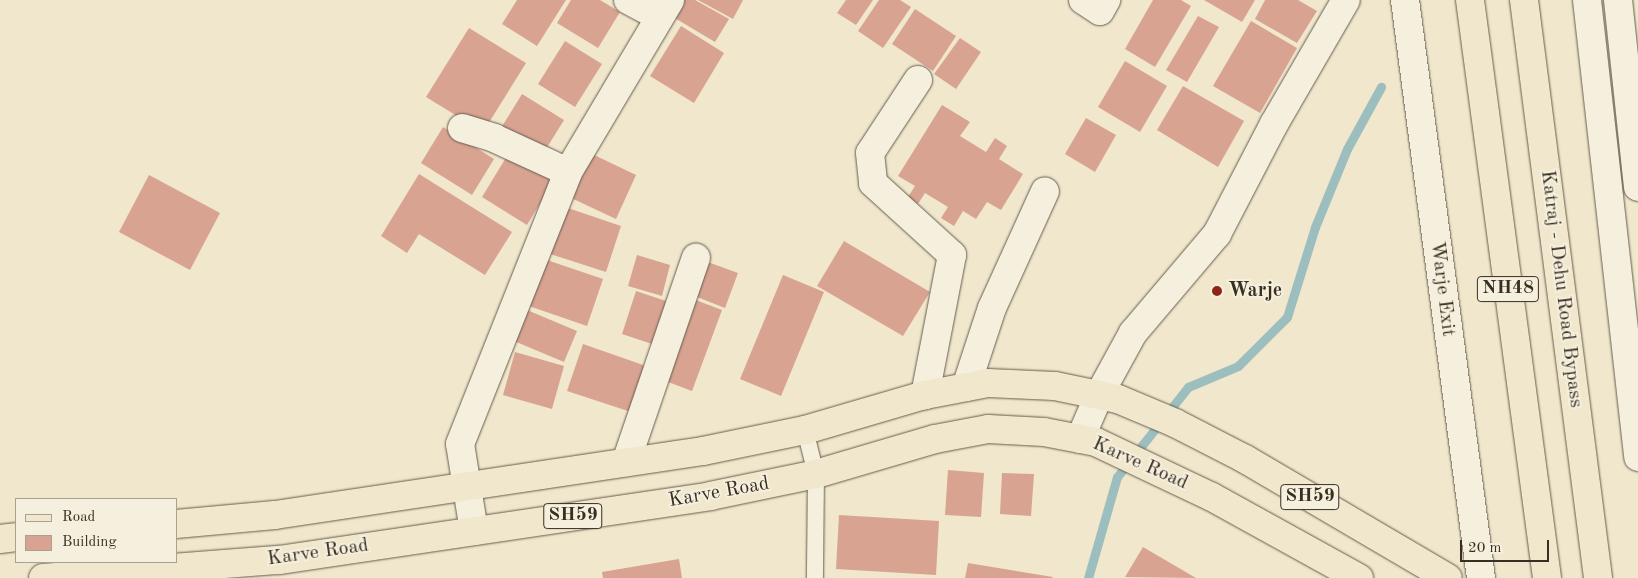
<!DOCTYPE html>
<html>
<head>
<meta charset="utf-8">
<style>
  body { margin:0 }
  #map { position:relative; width:1638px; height:578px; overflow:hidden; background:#f0e7cd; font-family:"Old Standard TT",serif }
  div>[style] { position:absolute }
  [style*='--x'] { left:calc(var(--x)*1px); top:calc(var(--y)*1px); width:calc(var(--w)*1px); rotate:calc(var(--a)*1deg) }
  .stream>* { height:9px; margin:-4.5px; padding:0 4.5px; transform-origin:4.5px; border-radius:4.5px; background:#9dbebf }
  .building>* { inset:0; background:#d9a392 }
  .roads { filter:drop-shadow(0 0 1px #665c4c) drop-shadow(0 0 1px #665c4c) }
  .lane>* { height:16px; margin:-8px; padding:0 8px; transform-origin:8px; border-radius:8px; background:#f5efde }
  .street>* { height:28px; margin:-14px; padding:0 14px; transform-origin:14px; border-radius:14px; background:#f5efde }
  .secondary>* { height:28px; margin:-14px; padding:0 14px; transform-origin:14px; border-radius:14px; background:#f5efde }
  .primary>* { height:28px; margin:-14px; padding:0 14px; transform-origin:14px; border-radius:14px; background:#f0e7cd }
  .highway>* { height:28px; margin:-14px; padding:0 14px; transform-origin:14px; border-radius:14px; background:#f0e7cd }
  .dots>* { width:14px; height:14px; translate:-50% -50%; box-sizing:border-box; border:2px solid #f5efde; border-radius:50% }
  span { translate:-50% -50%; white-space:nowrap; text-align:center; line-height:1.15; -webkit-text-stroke:4px #f5efde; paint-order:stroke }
  .shield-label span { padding:1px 4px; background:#f5efde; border:1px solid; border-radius:4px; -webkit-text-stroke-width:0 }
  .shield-label { font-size:19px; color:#382e21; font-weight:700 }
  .street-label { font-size:20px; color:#382e21 }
  .poi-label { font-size:20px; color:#382e21; font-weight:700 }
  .left { translate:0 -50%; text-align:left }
  .legend { position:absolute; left:15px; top:498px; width:162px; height:65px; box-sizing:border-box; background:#f5efde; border:1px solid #a9a292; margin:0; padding:6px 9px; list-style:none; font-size:15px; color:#382e21 }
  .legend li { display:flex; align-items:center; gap:10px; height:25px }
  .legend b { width:25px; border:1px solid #a9a292 }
  .scale { position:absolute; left:1460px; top:540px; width:89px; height:22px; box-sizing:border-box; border:2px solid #382e21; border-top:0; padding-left:6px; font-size:15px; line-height:18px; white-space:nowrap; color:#382e21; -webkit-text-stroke:4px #f5efde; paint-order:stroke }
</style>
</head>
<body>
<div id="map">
  <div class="stream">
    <div style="--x:1088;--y:578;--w:105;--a:-74"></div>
    <div style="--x:1117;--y:477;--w:115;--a:-51.7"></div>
    <div style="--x:1188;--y:387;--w:54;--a:-22.8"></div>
    <div style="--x:1238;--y:366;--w:69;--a:-45"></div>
    <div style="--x:1287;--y:317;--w:94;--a:-72.7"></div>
    <div style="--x:1315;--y:227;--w:84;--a:-67.7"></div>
    <div style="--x:1347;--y:149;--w:71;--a:-61.3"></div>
  </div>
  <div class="building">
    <div style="clip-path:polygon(517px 0,566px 0,537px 46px,502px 24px)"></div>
    <div style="clip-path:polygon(571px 0,600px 0,620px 12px,598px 48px,557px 23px)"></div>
    <div style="clip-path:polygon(682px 0,695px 0,729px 19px,715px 42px,673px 17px)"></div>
    <div style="clip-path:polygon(698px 0,743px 0,733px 19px)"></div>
    <div style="clip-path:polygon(846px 0,873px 0,856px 25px,837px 13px)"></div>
    <div style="clip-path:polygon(879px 0,900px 0,911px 7px,883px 48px,858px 31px)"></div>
    <div style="clip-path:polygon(1153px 0,1181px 0,1191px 6px,1155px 67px,1125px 49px)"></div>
    <div style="clip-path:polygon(1204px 0,1255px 0,1242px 22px)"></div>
    <div style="clip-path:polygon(1265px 0,1298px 0,1317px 11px,1297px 43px,1255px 19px)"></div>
    <div style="clip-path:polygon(915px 9px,956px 36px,933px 71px,892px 44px)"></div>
    <div style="clip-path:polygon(1198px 16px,1219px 27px,1187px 82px,1166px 70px)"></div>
    <div style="clip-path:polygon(1251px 21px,1297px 48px,1260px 113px,1213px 86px)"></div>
    <div style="clip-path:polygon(681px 26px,724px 53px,694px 103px,650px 76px)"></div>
    <div style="clip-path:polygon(469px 28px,526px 63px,483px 132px,426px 97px)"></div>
    <div style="clip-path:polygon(960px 38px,981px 52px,956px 89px,934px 74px)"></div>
    <div style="clip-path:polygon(565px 41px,602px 64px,575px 107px,538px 84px)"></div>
    <div style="clip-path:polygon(1125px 61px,1167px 86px,1140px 132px,1098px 107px)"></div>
    <div style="clip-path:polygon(1183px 86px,1244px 121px,1218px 167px,1157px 130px)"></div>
    <div style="clip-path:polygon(522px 94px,564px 120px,543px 154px,501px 128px)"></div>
    <div style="clip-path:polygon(942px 105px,970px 122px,960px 136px,986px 152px,995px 138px,1007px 146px,999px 159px,1023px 174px,1001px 210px,987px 202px,976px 219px,963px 211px,954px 226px,941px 218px,948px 207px,925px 193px,918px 204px,908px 197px,915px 186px,898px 176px)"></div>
    <div style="clip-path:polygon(1086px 118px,1116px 135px,1095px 172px,1065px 154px)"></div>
    <div style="clip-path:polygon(443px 127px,494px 159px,472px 195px,421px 163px)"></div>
    <div style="clip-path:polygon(510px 151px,555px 179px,527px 225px,482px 197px)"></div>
    <div style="clip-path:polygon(588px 152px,636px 175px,616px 219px,567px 196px)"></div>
    <div style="clip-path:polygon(419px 174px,512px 232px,485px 275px,419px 234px,407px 253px,381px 236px)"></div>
    <div style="clip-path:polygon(149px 175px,220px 213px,190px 270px,119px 232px)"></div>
    <div style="clip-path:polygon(559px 205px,621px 226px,606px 272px,544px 252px)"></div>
    <div style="clip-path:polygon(844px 241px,930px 292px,903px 336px,817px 286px)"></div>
    <div style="clip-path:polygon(637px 255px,670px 265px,662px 296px,628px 286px)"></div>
    <div style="clip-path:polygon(541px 258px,603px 279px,587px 326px,526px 305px)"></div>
    <div style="clip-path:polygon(705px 261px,738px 273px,725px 308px,692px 295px)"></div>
    <div style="clip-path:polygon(783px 275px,824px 292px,781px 396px,740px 379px)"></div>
    <div style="clip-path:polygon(636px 291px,669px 302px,655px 345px,622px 334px)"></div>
    <div style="clip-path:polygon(693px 299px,722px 310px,692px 391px,663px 380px)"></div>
    <div style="clip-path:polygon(527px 310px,577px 331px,564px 362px,514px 341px)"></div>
    <div style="clip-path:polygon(583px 344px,646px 366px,631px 412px,567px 391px)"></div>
    <div style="clip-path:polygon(515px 352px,564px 366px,552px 409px,503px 395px)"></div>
    <div style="clip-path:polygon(948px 470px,984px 473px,981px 517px,945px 515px)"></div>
    <div style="clip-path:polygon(1002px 473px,1034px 474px,1031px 516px,1000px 514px)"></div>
    <div style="clip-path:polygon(839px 515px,939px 521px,936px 575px,836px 569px)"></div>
    <div style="clip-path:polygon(1143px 547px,1196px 578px,1125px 577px)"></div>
    <div style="clip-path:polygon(679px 559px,682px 578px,603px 578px,602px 572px)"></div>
    <div style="clip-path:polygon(968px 563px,1053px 577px,1052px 578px,965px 578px)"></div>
  </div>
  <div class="roads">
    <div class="lane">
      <div style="--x:805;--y:430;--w:45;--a:76"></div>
      <div style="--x:816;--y:474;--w:104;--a:90.6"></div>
    </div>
    <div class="street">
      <div style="--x:628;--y:0;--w:36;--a:28"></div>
      <div style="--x:1083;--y:0;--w:20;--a:33"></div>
      <div style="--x:1100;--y:11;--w:13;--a:-61"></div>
      <div style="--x:918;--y:80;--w:87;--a:123.3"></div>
      <div style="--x:870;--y:153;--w:30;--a:84"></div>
      <div style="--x:873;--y:183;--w:107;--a:42.3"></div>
      <div style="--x:952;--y:255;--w:143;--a:100.9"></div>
      <div style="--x:462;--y:128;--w:34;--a:17"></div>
      <div style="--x:494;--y:138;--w:81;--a:24.7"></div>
      <div style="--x:966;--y:387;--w:83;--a:-71.8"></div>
      <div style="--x:992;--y:308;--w:128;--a:-65.6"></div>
      <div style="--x:1080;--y:439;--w:48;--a:-66.6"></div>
      <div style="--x:1099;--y:395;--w:71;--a:-61.3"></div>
      <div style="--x:1133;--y:333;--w:130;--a:-49.7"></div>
      <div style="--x:1217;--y:234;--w:124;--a:-62.6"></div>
      <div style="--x:1274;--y:124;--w:143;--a:-59.9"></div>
      <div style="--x:626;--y:462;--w:216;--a:-71.1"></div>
      <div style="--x:474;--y:531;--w:88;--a:-99.1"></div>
      <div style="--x:460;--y:444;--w:293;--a:-68.3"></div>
      <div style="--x:568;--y:172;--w:200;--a:-59.3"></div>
    </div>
    <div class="secondary">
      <div style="--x:1405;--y:0;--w:583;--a:82.51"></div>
      <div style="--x:1587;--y:0;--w:460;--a:83.6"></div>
      <div style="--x:1618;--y:0;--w:188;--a:83.9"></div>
    </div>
    <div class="primary">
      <div style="--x:176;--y:524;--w:99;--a:-5.2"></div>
      <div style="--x:275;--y:515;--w:433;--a:-8.5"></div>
      <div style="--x:703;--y:451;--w:104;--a:-11.6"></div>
      <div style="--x:805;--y:430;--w:125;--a:-16.3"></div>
      <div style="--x:925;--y:395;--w:64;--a:-10.8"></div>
      <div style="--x:988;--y:383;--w:67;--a:2.6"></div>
      <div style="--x:1055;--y:386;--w:64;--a:11.7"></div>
      <div style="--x:1118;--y:399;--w:62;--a:22.8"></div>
      <div style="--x:1175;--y:423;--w:79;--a:27.2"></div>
      <div style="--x:1245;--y:459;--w:235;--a:30.4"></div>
      <div style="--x:0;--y:539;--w:16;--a:-7"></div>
      <div style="--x:43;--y:578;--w:237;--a:-4.4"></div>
      <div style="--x:279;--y:560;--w:436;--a:-8.4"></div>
      <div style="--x:710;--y:496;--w:108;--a:-11.7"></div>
      <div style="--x:816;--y:474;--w:124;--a:-16.4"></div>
      <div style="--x:935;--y:439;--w:54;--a:-10.7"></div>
      <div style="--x:988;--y:429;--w:56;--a:3.1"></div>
      <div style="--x:1044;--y:432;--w:53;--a:10.9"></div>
      <div style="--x:1096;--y:442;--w:128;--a:25.4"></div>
      <div style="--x:1212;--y:497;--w:168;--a:28.9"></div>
    </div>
    <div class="highway">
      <div style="--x:1470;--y:0;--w:583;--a:82.41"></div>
      <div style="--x:1524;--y:0;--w:583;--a:82.7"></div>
    </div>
  </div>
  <div class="dots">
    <div style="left:1217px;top:291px;background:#8f2418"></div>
  </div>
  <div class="shield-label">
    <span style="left:1508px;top:289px">NH48</span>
    <span style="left:1310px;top:497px">SH59</span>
    <span style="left:573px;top:516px">SH59</span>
  </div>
  <div class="street-label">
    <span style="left:1442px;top:289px;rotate:83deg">Warje Exit</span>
    <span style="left:1561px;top:289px;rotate:83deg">Katraj - Dehu Road Bypass</span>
    <span style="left:1140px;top:464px;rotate:24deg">Karve Road</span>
    <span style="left:719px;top:493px;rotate:-10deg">Karve Road</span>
    <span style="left:318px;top:553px;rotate:-8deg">Karve Road</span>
  </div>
  <div class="poi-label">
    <span class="left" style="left:1228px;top:291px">Warje</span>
  </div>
  <ul class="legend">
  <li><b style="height:6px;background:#f0e7cd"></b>Road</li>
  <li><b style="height:14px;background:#d9a392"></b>Building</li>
  </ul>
  <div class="scale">20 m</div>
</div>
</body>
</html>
